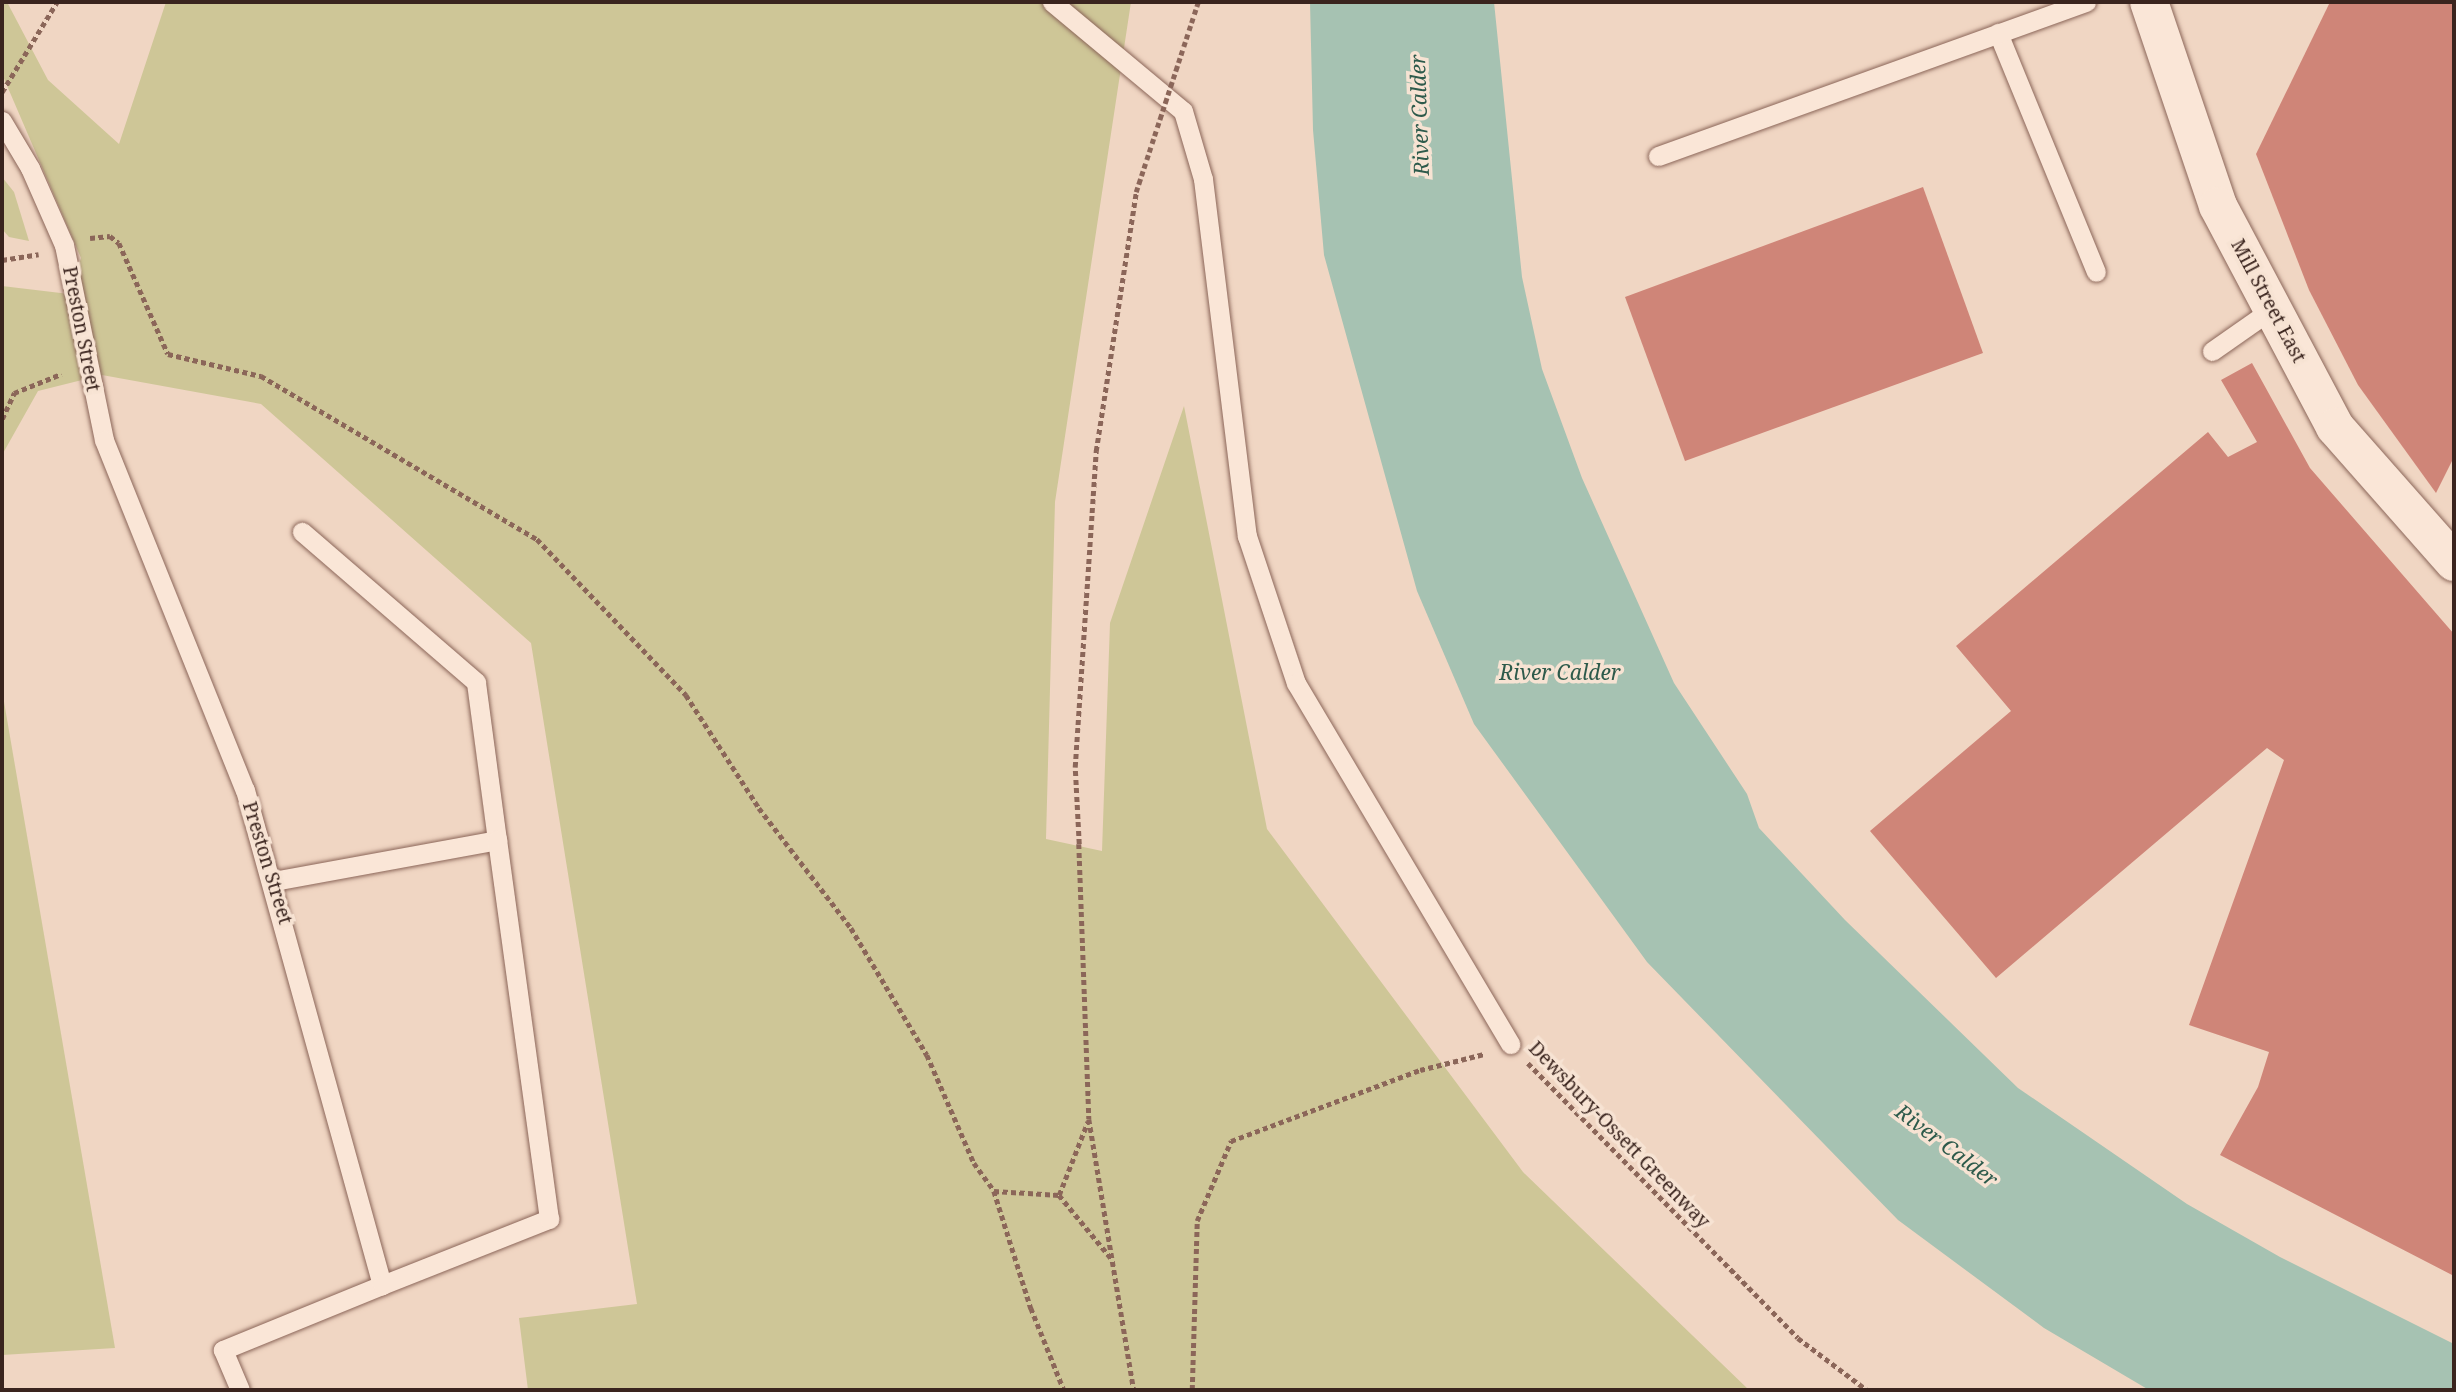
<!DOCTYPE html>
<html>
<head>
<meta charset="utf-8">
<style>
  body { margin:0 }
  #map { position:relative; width:2456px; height:1392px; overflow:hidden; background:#f0d6c3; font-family:"Noto Serif",serif }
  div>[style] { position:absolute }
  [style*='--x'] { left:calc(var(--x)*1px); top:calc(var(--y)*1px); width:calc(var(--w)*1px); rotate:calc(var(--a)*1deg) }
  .green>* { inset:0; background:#cec697 }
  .water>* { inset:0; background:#a6c2b2 }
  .building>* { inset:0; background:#cf8578 }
  .path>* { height:4.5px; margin-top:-2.25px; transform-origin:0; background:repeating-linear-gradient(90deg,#8b6659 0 5px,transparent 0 8.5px) }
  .roads { filter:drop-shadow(0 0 2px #8b6659) drop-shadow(0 0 2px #8b6659) }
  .service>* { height:19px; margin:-9.5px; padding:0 9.5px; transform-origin:9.5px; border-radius:9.5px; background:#fae6d7 }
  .tertiary>* { height:38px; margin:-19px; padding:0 19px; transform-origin:19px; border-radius:19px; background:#fae6d7 }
  .path-bridge>* { height:4.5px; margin-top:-2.25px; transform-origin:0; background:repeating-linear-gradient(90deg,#8b6659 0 5px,transparent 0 8.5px) }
  span { translate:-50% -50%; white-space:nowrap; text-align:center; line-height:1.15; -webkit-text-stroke:7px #f7e3d3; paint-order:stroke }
  .street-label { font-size:19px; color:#3a241e }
  .water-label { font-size:21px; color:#2d5a4b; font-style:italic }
  .frame { position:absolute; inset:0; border:4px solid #3a241e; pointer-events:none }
</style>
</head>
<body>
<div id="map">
  <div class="green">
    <div style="clip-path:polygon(2px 2px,7px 2px,48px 80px,119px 144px,166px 2px,1131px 2px,1055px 502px,1046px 839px,1102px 851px,1110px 623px,1184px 406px,1267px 829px,1523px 1172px,1749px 1390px,528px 1390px,519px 1318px,637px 1304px,531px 643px,261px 404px,102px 375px,38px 391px,2px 455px,2px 286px,69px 294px,81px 258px,2px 74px)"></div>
    <div style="clip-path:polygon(2px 177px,14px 192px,29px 241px,9px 237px,2px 229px)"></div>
    <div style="clip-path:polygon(2px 690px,115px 1348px,2px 1355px)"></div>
  </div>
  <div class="water">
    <div style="clip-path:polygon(1310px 2px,1494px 2px,1522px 277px,1542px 369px,1582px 478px,1674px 683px,1747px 794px,1759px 828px,1845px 920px,2018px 1088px,2187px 1204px,2280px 1257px,2454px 1344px,2454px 1390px,2149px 1390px,2044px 1328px,1898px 1220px,1647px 962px,1474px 724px,1417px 591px,1324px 255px,1313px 130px)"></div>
  </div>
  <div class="building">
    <div style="clip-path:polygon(2330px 2px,2454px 2px,2454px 457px,2436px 493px,2358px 385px,2309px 290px,2256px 154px)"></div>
    <div style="clip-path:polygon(1923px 187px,1983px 353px,1685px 461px,1625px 297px)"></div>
    <div style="clip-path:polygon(2252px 363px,2310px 468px,2454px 634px,2454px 1276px,2220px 1155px,2258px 1087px,2269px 1052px,2189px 1025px,2284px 760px,2267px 748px,1996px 978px,1870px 831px,2011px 711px,1956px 646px,2208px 432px,2228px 457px,2257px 442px,2221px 380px)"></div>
  </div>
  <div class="path">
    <div style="--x:2;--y:92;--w:105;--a:-58.6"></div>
    <div style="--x:90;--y:238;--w:20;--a:-6"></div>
    <div style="--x:110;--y:236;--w:11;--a:38"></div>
    <div style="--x:119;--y:243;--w:121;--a:66.2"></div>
    <div style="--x:168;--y:354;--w:96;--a:13.3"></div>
    <div style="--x:261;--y:376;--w:321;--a:30.6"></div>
    <div style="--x:537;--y:539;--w:216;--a:46.3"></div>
    <div style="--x:686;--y:695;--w:135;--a:57.1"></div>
    <div style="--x:759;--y:808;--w:151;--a:52.5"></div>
    <div style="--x:851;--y:928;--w:148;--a:59.1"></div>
    <div style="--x:927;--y:1055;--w:118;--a:66.5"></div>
    <div style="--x:974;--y:1163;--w:34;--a:54"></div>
    <div style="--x:994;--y:1191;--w:123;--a:72.5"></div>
    <div style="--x:1031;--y:1308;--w:88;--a:68.1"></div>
    <div style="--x:2;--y:260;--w:37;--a:-9"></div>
    <div style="--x:2;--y:419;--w:29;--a:-65"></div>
    <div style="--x:14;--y:393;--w:51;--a:-22"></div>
    <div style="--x:1079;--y:844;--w:275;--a:87.9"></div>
    <div style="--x:1089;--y:1119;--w:275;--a:80.6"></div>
    <div style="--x:1528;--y:1063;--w:385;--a:45.5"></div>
    <div style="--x:1798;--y:1338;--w:86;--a:37"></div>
    <div style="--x:994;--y:1191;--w:65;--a:3.5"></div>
    <div style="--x:1059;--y:1195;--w:82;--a:50.5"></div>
    <div style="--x:1059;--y:1195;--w:79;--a:-68.6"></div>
    <div style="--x:1192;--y:1390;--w:169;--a:-88.3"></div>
    <div style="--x:1197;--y:1221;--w:87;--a:-67"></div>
    <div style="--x:1231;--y:1141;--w:202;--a:-20.6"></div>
    <div style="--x:1420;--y:1070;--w:66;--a:-14"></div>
  </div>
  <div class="roads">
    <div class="service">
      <div style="--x:1052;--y:2;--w:170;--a:39.8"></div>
      <div style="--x:1183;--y:111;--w:71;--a:73.6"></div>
      <div style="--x:1203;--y:179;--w:360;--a:83"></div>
      <div style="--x:1247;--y:536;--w:155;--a:71.6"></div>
      <div style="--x:1296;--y:683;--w:420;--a:59.3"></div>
      <div style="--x:1998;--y:33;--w:258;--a:67.7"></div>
      <div style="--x:2;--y:121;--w:55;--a:59.2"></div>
      <div style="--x:30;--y:168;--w:84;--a:66.2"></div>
      <div style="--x:64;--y:245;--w:199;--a:78.4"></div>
      <div style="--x:104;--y:440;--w:377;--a:68.1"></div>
      <div style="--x:245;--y:790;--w:514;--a:74.53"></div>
      <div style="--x:382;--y:1285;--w:172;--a:157.8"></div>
      <div style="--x:223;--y:1350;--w:43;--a:67"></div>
      <div style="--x:1658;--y:156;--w:455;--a:-19.8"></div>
      <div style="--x:2212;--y:351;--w:73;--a:-35"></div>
      <div style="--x:274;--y:881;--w:227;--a:-10.4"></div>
      <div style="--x:497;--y:840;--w:159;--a:-97.6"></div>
      <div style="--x:476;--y:682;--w:230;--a:-139.2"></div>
      <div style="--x:382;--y:1285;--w:180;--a:-21.6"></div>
      <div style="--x:549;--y:1219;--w:383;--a:-97.8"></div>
    </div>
    <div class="tertiary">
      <div style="--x:2149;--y:2;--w:215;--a:71.3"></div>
      <div style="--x:2218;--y:206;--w:250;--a:62.1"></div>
      <div style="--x:2335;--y:427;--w:180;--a:48.6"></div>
    </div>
  </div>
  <div class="path-bridge">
    <div style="--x:1079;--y:844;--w:77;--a:-93"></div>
    <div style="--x:1075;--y:767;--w:317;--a:-86.2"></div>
    <div style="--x:1096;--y:451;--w:262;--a:-81.2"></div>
    <div style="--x:1136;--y:192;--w:200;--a:-71.9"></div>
  </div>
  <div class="street-label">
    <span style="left:2268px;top:301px;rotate:62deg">Mill Street East</span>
    <span style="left:81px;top:329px;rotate:79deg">Preston Street</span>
    <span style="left:267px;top:863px;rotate:73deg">Preston Street</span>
    <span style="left:1619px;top:1135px;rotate:46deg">Dewsbury-Ossett Greenway</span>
  </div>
  <div class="water-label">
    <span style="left:1419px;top:115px;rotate:-92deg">River Calder</span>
    <span style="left:1560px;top:672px">River Calder</span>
    <span style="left:1947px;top:1145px;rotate:37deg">River Calder</span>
  </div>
  <div class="frame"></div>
</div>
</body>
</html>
